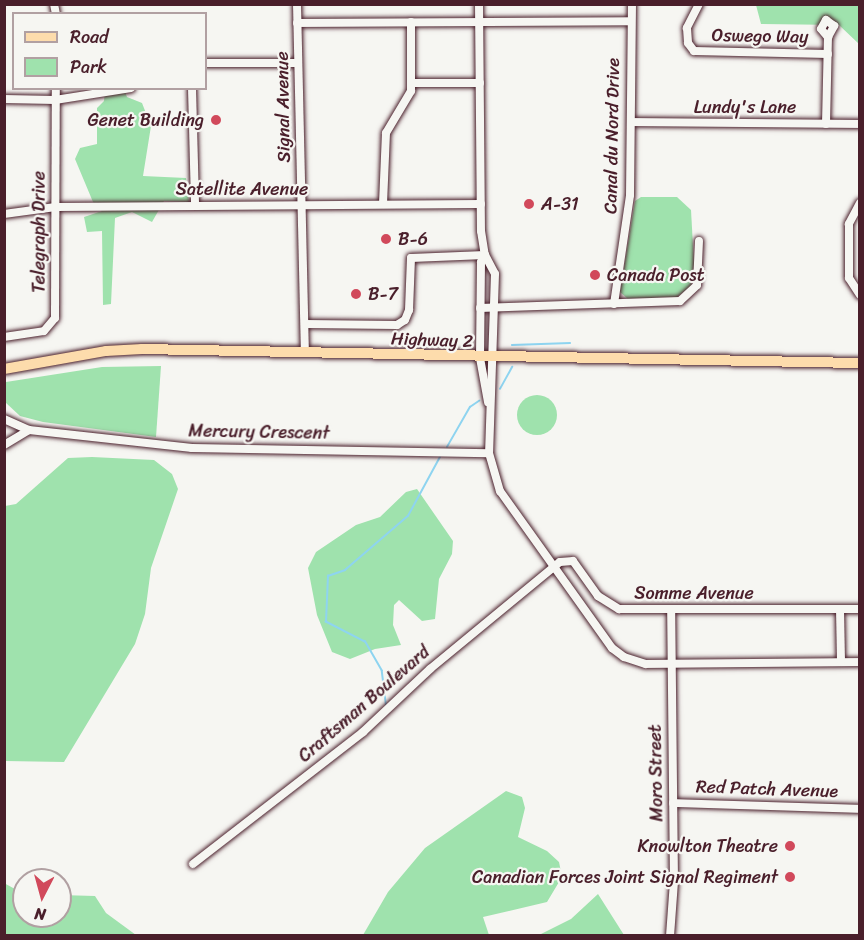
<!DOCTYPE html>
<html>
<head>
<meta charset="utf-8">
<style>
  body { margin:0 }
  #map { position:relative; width:864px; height:940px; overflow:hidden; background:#f6f6f2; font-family:Sriracha,sans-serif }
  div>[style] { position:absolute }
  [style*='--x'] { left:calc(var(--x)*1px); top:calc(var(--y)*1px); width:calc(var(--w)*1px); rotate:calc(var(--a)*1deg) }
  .green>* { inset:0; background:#9fe2ad }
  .round { border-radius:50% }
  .stream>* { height:1.5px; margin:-0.75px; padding:0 0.75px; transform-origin:0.75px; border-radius:0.75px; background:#8ed4f0 }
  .roads { filter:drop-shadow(0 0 2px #4a1f2b) drop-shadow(0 0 2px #4a1f2b) }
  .minor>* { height:8px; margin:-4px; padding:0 4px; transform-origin:4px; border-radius:4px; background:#f6f6f2 }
  .major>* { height:10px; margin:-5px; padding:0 5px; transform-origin:5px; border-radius:5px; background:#fddcac }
  .dots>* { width:16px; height:16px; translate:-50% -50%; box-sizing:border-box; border:3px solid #f6f6f2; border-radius:50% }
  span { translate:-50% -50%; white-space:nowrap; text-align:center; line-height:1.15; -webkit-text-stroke:4.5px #f6f6f2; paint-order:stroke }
  .street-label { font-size:18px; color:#4a1f2b }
  .poi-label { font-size:18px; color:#4a1f2b }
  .right { translate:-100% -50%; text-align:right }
  .left { translate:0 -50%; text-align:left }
  .frame { position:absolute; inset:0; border:6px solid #4a1f2b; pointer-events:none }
  .legend { position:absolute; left:12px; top:12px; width:195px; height:78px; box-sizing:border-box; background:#f6f6f2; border:2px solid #b1a0a2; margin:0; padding:8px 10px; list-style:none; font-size:18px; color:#4a1f2b }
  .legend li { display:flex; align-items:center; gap:12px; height:30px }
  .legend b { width:30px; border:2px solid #b1a0a2 }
  .north { position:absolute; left:12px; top:868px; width:60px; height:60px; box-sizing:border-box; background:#f6f6f2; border:2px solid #b1a0a2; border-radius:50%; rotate:186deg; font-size:16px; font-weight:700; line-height:24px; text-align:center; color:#4a1f2b }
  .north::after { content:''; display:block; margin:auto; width:21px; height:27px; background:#d1495b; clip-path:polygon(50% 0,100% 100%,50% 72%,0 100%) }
</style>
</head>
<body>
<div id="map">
  <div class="green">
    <div style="clip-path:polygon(756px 5px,859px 5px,859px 44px,839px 25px,761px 24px)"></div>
    <div style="clip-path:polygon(105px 89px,124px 89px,127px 97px,142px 103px,151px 126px,143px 176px,186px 178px,189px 202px,164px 201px,152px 222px,132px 212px,115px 218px,111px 304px,103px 305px,102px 231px,87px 232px,84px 217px,102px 211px,93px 202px,75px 159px,80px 148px,97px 144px,97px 108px,104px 101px)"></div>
    <div style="clip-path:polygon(641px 197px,677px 197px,691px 210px,694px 264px,691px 286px,677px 297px,628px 299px,620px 292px,635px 201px)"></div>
    <div style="clip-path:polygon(161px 366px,156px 437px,43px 422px,20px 416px,5px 402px,6px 382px,102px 367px)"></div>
    <div class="round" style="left:517px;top:395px;width:40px;height:40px"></div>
    <div style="clip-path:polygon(92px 457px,154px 460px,172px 474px,178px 489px,151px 568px,145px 614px,135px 644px,64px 762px,5px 761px,5px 506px,16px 504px,68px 458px)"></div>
    <div style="clip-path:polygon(417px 489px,453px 541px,452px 554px,439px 579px,435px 619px,422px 621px,399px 600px,394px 605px,393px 625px,401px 645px,375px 649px,350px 659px,332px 652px,317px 615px,308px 568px,316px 552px,356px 525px,380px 517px,406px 492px)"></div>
    <div style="clip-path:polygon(506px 791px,522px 797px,525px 808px,518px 837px,547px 851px,559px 862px,562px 877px,547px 902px,483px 917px,489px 935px,363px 935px,388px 892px,425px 848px)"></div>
    <div style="clip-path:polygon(4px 883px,24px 894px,24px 916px,60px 916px,60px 895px,95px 896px,106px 913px,136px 935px,5px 935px)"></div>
    <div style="clip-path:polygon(598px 894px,624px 935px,539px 935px,571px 919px)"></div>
  </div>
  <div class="stream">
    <div style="--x:512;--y:345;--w:58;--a:-2"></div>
    <div style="--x:500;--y:389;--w:25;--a:-61"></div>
    <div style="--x:447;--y:447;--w:46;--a:-60.1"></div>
    <div style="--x:470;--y:407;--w:11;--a:-34"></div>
    <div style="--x:386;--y:706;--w:35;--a:-97"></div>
    <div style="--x:382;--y:671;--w:34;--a:-120"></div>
    <div style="--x:365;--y:642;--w:44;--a:-152.9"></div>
    <div style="--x:326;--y:622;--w:46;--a:-87.5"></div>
    <div style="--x:328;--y:576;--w:18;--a:-19"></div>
    <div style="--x:345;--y:570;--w:83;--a:-40.6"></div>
    <div style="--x:408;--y:516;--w:67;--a:-61.5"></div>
  </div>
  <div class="roads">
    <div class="minor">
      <div style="--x:54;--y:4;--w:10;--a:79"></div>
      <div style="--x:297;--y:4;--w:349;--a:88.7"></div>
      <div style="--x:479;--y:4;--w:227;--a:89.5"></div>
      <div style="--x:481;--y:231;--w:24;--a:81"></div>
      <div style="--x:485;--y:255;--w:21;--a:62"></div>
      <div style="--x:495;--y:274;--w:179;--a:91.9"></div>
      <div style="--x:489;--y:453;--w:40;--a:74"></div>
      <div style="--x:500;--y:491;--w:193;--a:54.5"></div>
      <div style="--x:612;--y:648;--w:15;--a:37"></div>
      <div style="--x:624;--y:657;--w:23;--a:18"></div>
      <div style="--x:646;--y:664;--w:214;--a:-0.5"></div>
      <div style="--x:699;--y:4;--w:27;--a:117"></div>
      <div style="--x:687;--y:28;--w:15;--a:86"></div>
      <div style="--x:688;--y:43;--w:10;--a:53"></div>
      <div style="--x:694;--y:51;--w:134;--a:1.3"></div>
      <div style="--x:297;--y:23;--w:334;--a:-0.3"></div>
      <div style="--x:206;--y:63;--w:92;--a:0"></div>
      <div style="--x:412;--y:83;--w:68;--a:0"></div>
      <div style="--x:192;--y:88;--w:118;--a:88.5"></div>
      <div style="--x:4;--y:99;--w:51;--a:1.1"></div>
      <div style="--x:55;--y:100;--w:77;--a:-9"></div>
      <div style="--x:631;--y:122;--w:229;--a:0.5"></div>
      <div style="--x:826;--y:124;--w:87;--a:-88.7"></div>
      <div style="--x:828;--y:37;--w:13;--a:-61"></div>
      <div style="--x:834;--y:26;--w:10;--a:-143"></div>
      <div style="--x:826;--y:20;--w:10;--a:119"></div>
      <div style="--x:821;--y:29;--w:11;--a:49"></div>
      <div style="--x:860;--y:203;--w:24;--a:118"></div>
      <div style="--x:849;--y:224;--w:54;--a:90"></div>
      <div style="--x:849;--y:278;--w:20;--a:57"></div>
      <div style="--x:383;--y:204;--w:71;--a:-87.6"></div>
      <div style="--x:386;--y:133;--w:49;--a:-59.2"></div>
      <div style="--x:411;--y:91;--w:69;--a:-90"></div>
      <div style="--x:4;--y:214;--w:52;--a:-7.7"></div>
      <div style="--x:56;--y:207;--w:425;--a:-0.4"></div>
      <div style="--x:485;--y:255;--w:8;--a:120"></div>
      <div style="--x:481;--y:262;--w:96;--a:90.6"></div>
      <div style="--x:480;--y:358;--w:45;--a:79.7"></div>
      <div style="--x:614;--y:304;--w:110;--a:-81.6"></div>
      <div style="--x:630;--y:195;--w:191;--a:-89.4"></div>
      <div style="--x:480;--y:308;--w:200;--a:-2"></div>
      <div style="--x:680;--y:301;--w:23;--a:-43"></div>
      <div style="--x:697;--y:285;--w:44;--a:-87.4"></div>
      <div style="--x:305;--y:324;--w:92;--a:0.6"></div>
      <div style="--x:397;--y:325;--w:9;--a:-32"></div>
      <div style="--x:405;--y:320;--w:11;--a:-68"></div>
      <div style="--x:409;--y:310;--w:52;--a:-87.8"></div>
      <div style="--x:411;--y:258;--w:74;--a:-2.3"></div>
      <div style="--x:4;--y:337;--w:40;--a:-8.5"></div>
      <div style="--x:44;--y:331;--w:17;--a:-50"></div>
      <div style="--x:55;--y:318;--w:230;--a:-89.8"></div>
      <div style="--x:4;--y:419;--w:27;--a:24"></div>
      <div style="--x:29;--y:430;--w:164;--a:6.3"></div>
      <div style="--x:192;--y:448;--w:297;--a:1"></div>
      <div style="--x:4;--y:445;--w:29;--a:-31"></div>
      <div style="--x:840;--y:609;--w:53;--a:88.9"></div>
      <div style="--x:673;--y:803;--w:187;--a:1.8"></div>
      <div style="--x:193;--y:864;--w:215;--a:-37.8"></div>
      <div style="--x:363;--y:732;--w:92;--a:-43.2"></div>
      <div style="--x:430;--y:669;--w:168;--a:-39.5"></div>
      <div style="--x:560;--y:562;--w:13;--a:-4"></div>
      <div style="--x:573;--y:561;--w:43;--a:54.5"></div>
      <div style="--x:598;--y:596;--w:25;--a:32"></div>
      <div style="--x:619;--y:609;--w:241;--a:0"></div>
      <div style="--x:670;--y:936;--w:55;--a:-85.8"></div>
      <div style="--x:674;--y:881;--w:271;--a:-90.6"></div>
    </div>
    <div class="major">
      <div style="--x:4;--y:369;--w:104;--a:-10"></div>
      <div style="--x:106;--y:351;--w:36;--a:-3"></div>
      <div style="--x:142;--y:349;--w:718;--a:1.12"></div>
    </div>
  </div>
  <div class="dots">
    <div style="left:216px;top:120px;background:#d1495b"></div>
    <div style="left:529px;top:204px;background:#d1495b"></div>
    <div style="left:386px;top:239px;background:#d1495b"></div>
    <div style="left:595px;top:275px;background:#d1495b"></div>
    <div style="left:356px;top:294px;background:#d1495b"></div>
    <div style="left:790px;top:846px;background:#d1495b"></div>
    <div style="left:790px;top:877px;background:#d1495b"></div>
  </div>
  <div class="street-label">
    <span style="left:760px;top:36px;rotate:1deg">Oswego Way</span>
    <span style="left:283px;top:107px;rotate:-91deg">Signal Avenue</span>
    <span style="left:745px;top:107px">Lundy's Lane</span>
    <span style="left:612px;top:136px;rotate:-89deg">Canal du Nord Drive</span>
    <span style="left:242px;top:189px">Satellite Avenue</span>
    <span style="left:39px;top:232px;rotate:-90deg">Telegraph Drive</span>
    <span style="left:432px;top:340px;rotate:2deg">Highway 2</span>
    <span style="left:259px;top:432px;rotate:1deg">Mercury Crescent</span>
    <span style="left:694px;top:593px">Somme Avenue</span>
    <span style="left:364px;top:704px;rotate:-41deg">Craftsman Boulevard</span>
    <span style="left:656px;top:773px;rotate:-91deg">Moro Street</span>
    <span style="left:767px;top:789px;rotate:2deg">Red Patch Avenue</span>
  </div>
  <div class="poi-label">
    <span class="right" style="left:204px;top:120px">Genet Building</span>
    <span class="left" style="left:541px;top:204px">A-31</span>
    <span class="left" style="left:398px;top:239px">B-6</span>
    <span class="left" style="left:607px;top:275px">Canada Post</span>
    <span class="left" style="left:368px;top:294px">B-7</span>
    <span class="right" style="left:778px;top:846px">Knowlton Theatre</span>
    <span class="right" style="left:778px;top:877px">Canadian Forces Joint Signal Regiment</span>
  </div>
  <div class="frame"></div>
  <ul class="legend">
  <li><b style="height:8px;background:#fddcac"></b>Road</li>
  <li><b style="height:16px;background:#9fe2ad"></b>Park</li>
  </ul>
  <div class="north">N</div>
</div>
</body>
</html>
